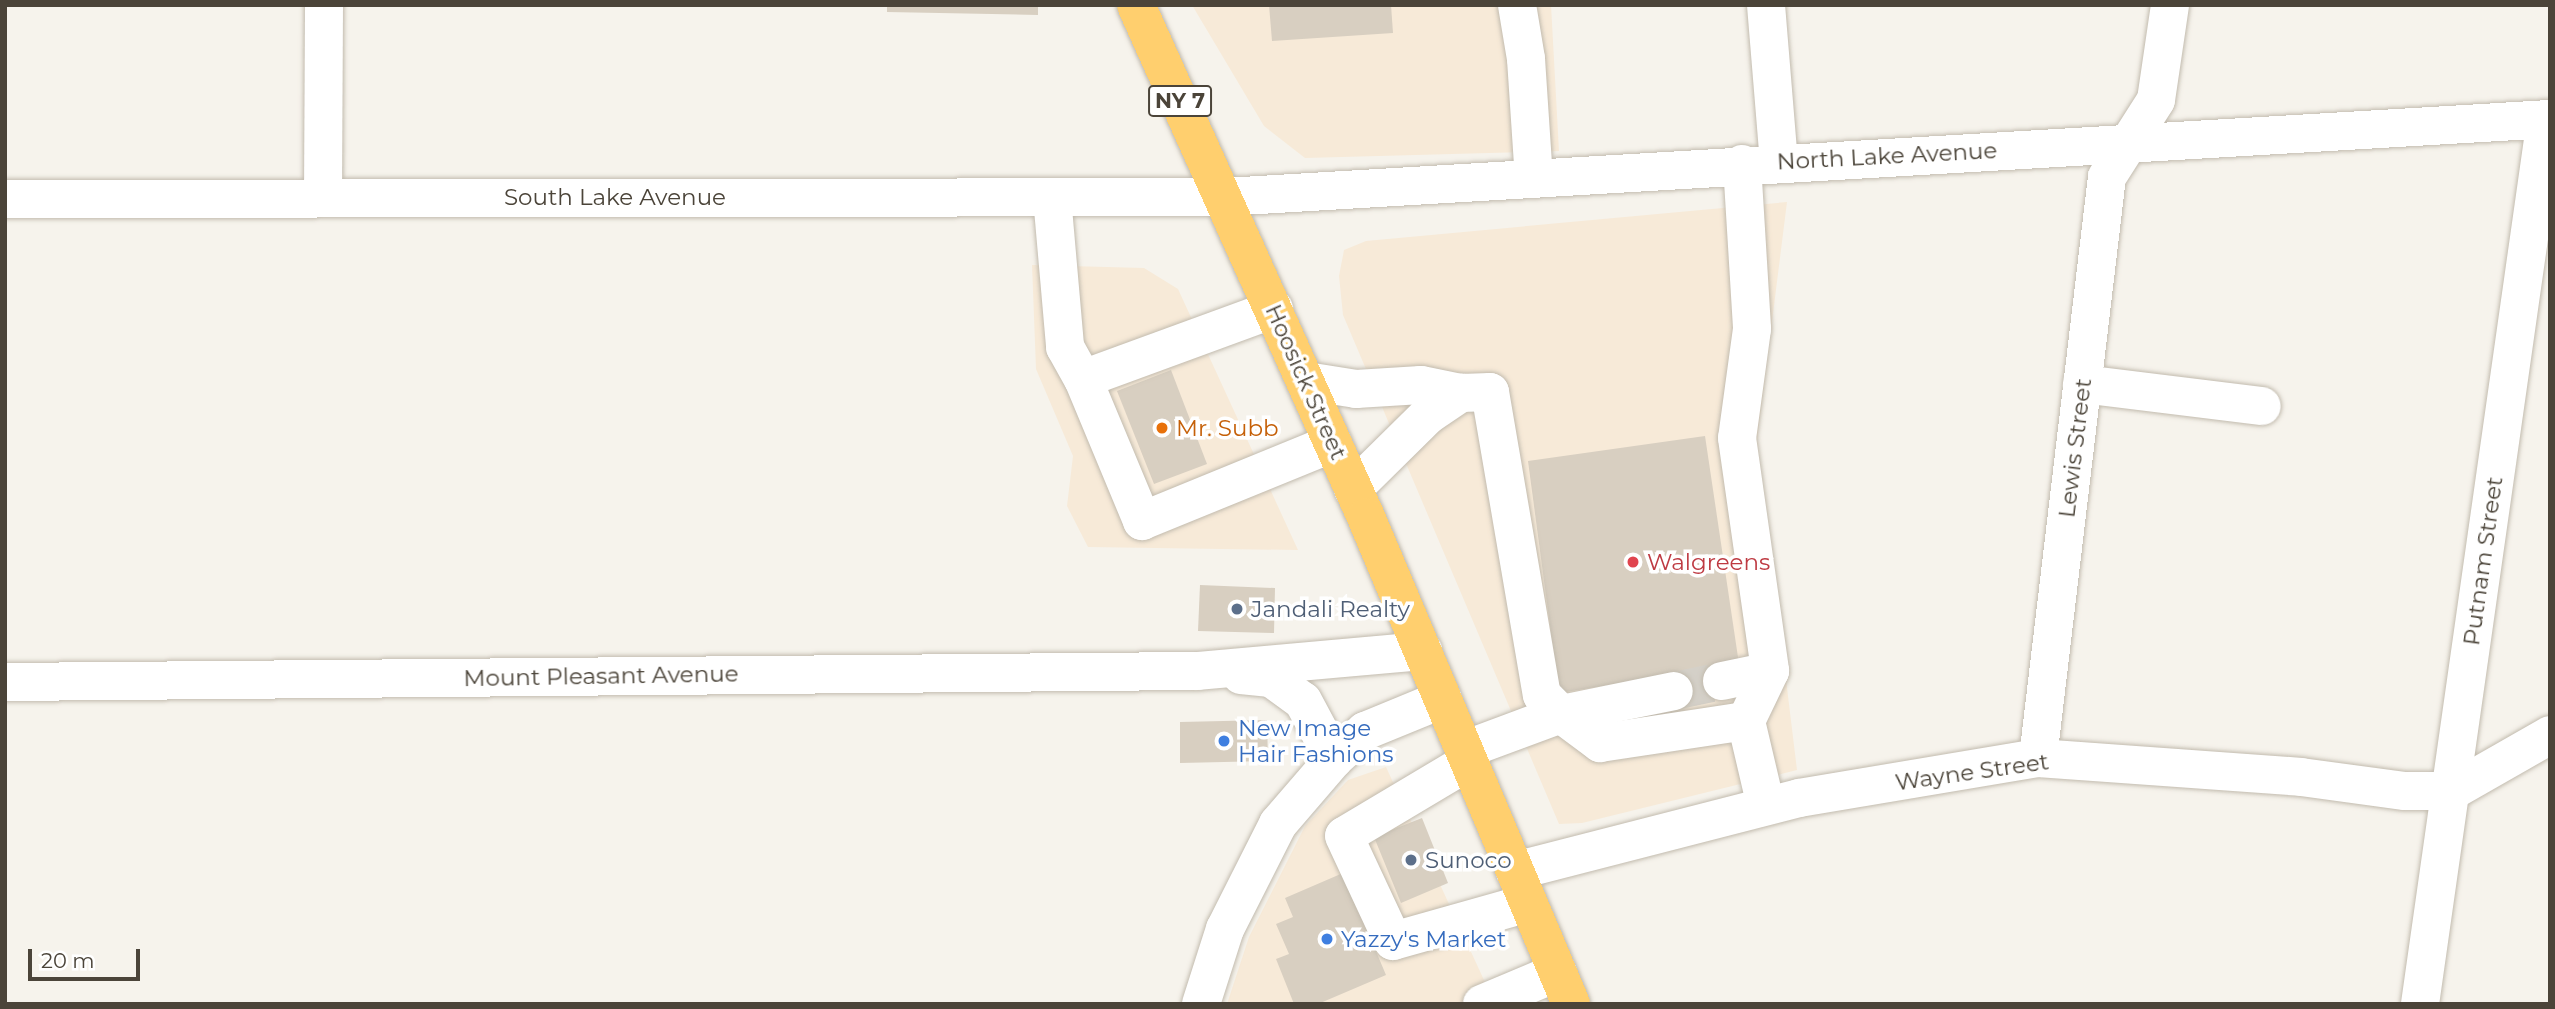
<!DOCTYPE html>
<html>
<head>
<meta charset="utf-8">
<style>
  body { margin:0 }
  #map { position:relative; width:2555px; height:1009px; overflow:hidden; background:#f6f3ec; font-family:Montserrat,sans-serif }
  div>[style] { position:absolute }
  [style*='--x'] { left:calc(var(--x)*1px); top:calc(var(--y)*1px); width:calc(var(--w)*1px); rotate:calc(var(--a)*1deg) }
  .commercial>* { inset:0; background:#f7ead8 }
  .building>* { inset:0; background:#d8cfc1 }
  .minor-tunnel>* { height:38px; margin-top:-19px; transform-origin:0; background:repeating-linear-gradient(90deg,#d4d0c8 0 38px,transparent 0 57px) }
  .roads { filter:drop-shadow(0 0 2px #c2bbae) drop-shadow(0 0 2px #c2bbae) }
  .minor>* { height:38px; margin:-19px; padding:0 19px; transform-origin:19px; border-radius:19px; background:#fff }
  .highway>* { height:38px; margin:-19px; padding:0 19px; transform-origin:19px; border-radius:19px; background:#ffcf6e }
  .dots>* { width:19px; height:19px; translate:-50% -50%; box-sizing:border-box; border:4px solid #fff; border-radius:50% }
  span { translate:-50% -50%; white-space:nowrap; text-align:center; line-height:1.15; -webkit-text-stroke:7px #fff; paint-order:stroke }
  .shield-label span { padding:2px 5px; background:#fff; border:2px solid; border-radius:5px; -webkit-text-stroke-width:0 }
  .shield-label { font-size:21px; color:#4b4439; font-weight:700 }
  .street-label { font-size:23px; color:#4b4439 }
  .food-label { font-size:23px; color:#c56008 }
  .left { translate:0 -50%; text-align:left }
  .health-label { font-size:23px; color:#be3a42 }
  .service-label { font-size:23px; color:#4e5e75 }
  .shop-label { font-size:23px; color:#366cbe }
  .frame { position:absolute; inset:0; border:7px solid #4b4439; pointer-events:none }
  .scale { position:absolute; left:28px; top:949px; width:112px; height:32px; box-sizing:border-box; border:4px solid #4b4439; border-top:0; padding-left:9px; font-size:21px; line-height:24px; white-space:nowrap; color:#4b4439; -webkit-text-stroke:5px #fff; paint-order:stroke }
</style>
</head>
<body>
<div id="map">
  <div class="commercial">
    <div style="clip-path:polygon(1192px 5px,1551px 5px,1559px 151px,1305px 158px,1264px 126px)"></div>
    <div style="clip-path:polygon(1787px 202px,1757px 441px,1797px 770px,1582px 823px,1559px 824px,1343px 315px,1339px 276px,1344px 250px,1366px 241px)"></div>
    <div style="clip-path:polygon(1032px 265px,1144px 268px,1178px 289px,1298px 550px,1088px 547px,1067px 506px,1073px 456px,1036px 369px)"></div>
    <div style="clip-path:polygon(1386px 767px,1495px 1004px,1227px 1004px,1249px 937px,1305px 826px,1348px 780px)"></div>
  </div>
  <div class="building">
    <div style="clip-path:polygon(887px 5px,1038px 5px,1038px 15px,887px 12px)"></div>
    <div style="clip-path:polygon(1269px 5px,1391px 5px,1393px 33px,1272px 41px)"></div>
    <div style="clip-path:polygon(1171px 370px,1207px 464px,1154px 484px,1117px 391px)"></div>
    <div style="clip-path:polygon(1705px 436px,1739px 664px,1559px 693px,1528px 461px)"></div>
    <div style="clip-path:polygon(1200px 585px,1275px 588px,1274px 633px,1198px 631px)"></div>
    <div style="clip-path:polygon(1267px 720px,1268px 761px,1180px 763px,1180px 722px)"></div>
    <div style="clip-path:polygon(1422px 818px,1448px 883px,1401px 903px,1374px 837px)"></div>
    <div style="clip-path:polygon(1343px 873px,1386px 975px,1318px 1004px,1294px 1004px,1276px 959px,1289px 954px,1276px 924px,1293px 917px,1285px 898px)"></div>
  </div>
  <div class="minor-tunnel">
    <div style="--x:1674;--y:691;--w:49;--a:-11.8"></div>
  </div>
  <div class="roads">
    <div class="minor">
      <div style="--x:1517;--y:5;--w:55;--a:80.5"></div>
      <div style="--x:1526;--y:59;--w:119;--a:86.2"></div>
      <div style="--x:1766;--y:5;--w:158;--a:85.3"></div>
      <div style="--x:1742;--y:164;--w:165;--a:86.5"></div>
      <div style="--x:1752;--y:329;--w:110;--a:97.8"></div>
      <div style="--x:1737;--y:438;--w:235;--a:81.9"></div>
      <div style="--x:1770;--y:671;--w:55;--a:115.6"></div>
      <div style="--x:1746;--y:721;--w:87;--a:76.8"></div>
      <div style="--x:323;--y:196;--w:191;--a:-89.7"></div>
      <div style="--x:1052;--y:197;--w:151;--a:85"></div>
      <div style="--x:1065;--y:347;--w:37;--a:61"></div>
      <div style="--x:5;--y:199;--w:1220;--a:-0.09"></div>
      <div style="--x:1225;--y:197;--w:1327;--a:-3.37"></div>
      <div style="--x:1274;--y:309;--w:203;--a:159.9"></div>
      <div style="--x:1083;--y:379;--w:154;--a:67.4"></div>
      <div style="--x:1142;--y:521;--w:206;--a:-22.2"></div>
      <div style="--x:1306;--y:381;--w:51;--a:9.1"></div>
      <div style="--x:1356;--y:389;--w:65;--a:-3.5"></div>
      <div style="--x:1421;--y:385;--w:41;--a:11.3"></div>
      <div style="--x:1461;--y:393;--w:29;--a:-2"></div>
      <div style="--x:1490;--y:392;--w:307;--a:80.3"></div>
      <div style="--x:1542;--y:695;--w:27;--a:45"></div>
      <div style="--x:1561;--y:714;--w:115;--a:-11.5"></div>
      <div style="--x:2082;--y:384;--w:181;--a:7"></div>
      <div style="--x:1353;--y:489;--w:105;--a:-44.6"></div>
      <div style="--x:1428;--y:415;--w:40;--a:-34"></div>
      <div style="--x:1241;--y:675;--w:30;--a:6"></div>
      <div style="--x:1271;--y:678;--w:39;--a:36"></div>
      <div style="--x:1303;--y:701;--w:66;--a:61.9"></div>
      <div style="--x:1722;--y:681;--w:49;--a:-11.8"></div>
      <div style="--x:5;--y:682;--w:1193;--a:-0.53"></div>
      <div style="--x:1198;--y:671;--w:226;--a:-5.1"></div>
      <div style="--x:1464;--y:750;--w:103;--a:-20.4"></div>
      <div style="--x:1561;--y:714;--w:49;--a:36.6"></div>
      <div style="--x:1600;--y:743;--w:148;--a:-8.6"></div>
      <div style="--x:2038;--y:758;--w:585;--a:-83.23"></div>
      <div style="--x:2107;--y:177;--w:91;--a:-57.5"></div>
      <div style="--x:2156;--y:100;--w:96;--a:-81.6"></div>
      <div style="--x:1468;--y:762;--w:144;--a:149.2"></div>
      <div style="--x:1344;--y:836;--w:116;--a:65"></div>
      <div style="--x:1393;--y:941;--w:140;--a:-15.7"></div>
      <div style="--x:1515;--y:871;--w:293;--a:-14.4"></div>
      <div style="--x:1799;--y:798;--w:242;--a:-9.5"></div>
      <div style="--x:2038;--y:758;--w:264;--a:4.1"></div>
      <div style="--x:2301;--y:777;--w:105;--a:7.7"></div>
      <div style="--x:2405;--y:791;--w:47;--a:0"></div>
      <div style="--x:2452;--y:791;--w:113;--a:-29.7"></div>
      <div style="--x:1201;--y:1004;--w:79;--a:-72.3"></div>
      <div style="--x:1225;--y:929;--w:118;--a:-63.2"></div>
      <div style="--x:1278;--y:824;--w:86;--a:-49.3"></div>
      <div style="--x:1334;--y:759;--w:42;--a:-42.1"></div>
      <div style="--x:1365;--y:731;--w:84;--a:-22.3"></div>
      <div style="--x:1482;--y:1004;--w:82;--a:-22.8"></div>
      <div style="--x:2420;--y:1004;--w:894;--a:-81.9"></div>
    </div>
    <div class="highway">
      <div style="--x:1136;--y:5;--w:561;--a:65.81"></div>
      <div style="--x:1366;--y:517;--w:528;--a:67.17"></div>
    </div>
  </div>
  <div class="dots">
    <div style="left:1162px;top:428px;background:#e8710a"></div>
    <div style="left:1633px;top:562px;background:#e0444e"></div>
    <div style="left:1237px;top:609px;background:#5c6f8a"></div>
    <div style="left:1224px;top:741px;background:#3f7fe0"></div>
    <div style="left:1411px;top:860px;background:#5c6f8a"></div>
    <div style="left:1327px;top:939px;background:#3f7fe0"></div>
  </div>
  <div class="shield-label">
    <span style="left:1180px;top:101px">NY 7</span>
  </div>
  <div class="street-label">
    <span style="left:1887px;top:156px;rotate:-3deg">North Lake Avenue</span>
    <span style="left:615px;top:197px">South Lake Avenue</span>
    <span style="left:1306px;top:382px;rotate:66deg">Hoosick Street</span>
    <span style="left:2075px;top:448px;rotate:-83deg">Lewis Street</span>
    <span style="left:2483px;top:561px;rotate:-82deg">Putnam Street</span>
    <span style="left:601px;top:676px;rotate:-1deg">Mount Pleasant Avenue</span>
    <span style="left:1972px;top:772px;rotate:-8deg">Wayne Street</span>
  </div>
  <div class="food-label">
    <span class="left" style="left:1176px;top:428px">Mr. Subb</span>
  </div>
  <div class="health-label">
    <span class="left" style="left:1647px;top:562px">Walgreens</span>
  </div>
  <div class="service-label">
    <span class="left" style="left:1251px;top:609px">Jandali Realty</span>
    <span class="left" style="left:1425px;top:860px">Sunoco</span>
  </div>
  <div class="shop-label">
    <span class="left" style="left:1238px;top:741px">New Image<br>Hair Fashions</span>
    <span class="left" style="left:1341px;top:939px">Yazzy's Market</span>
  </div>
  <div class="frame"></div>
  <div class="scale">20 m</div>
</div>
</body>
</html>
